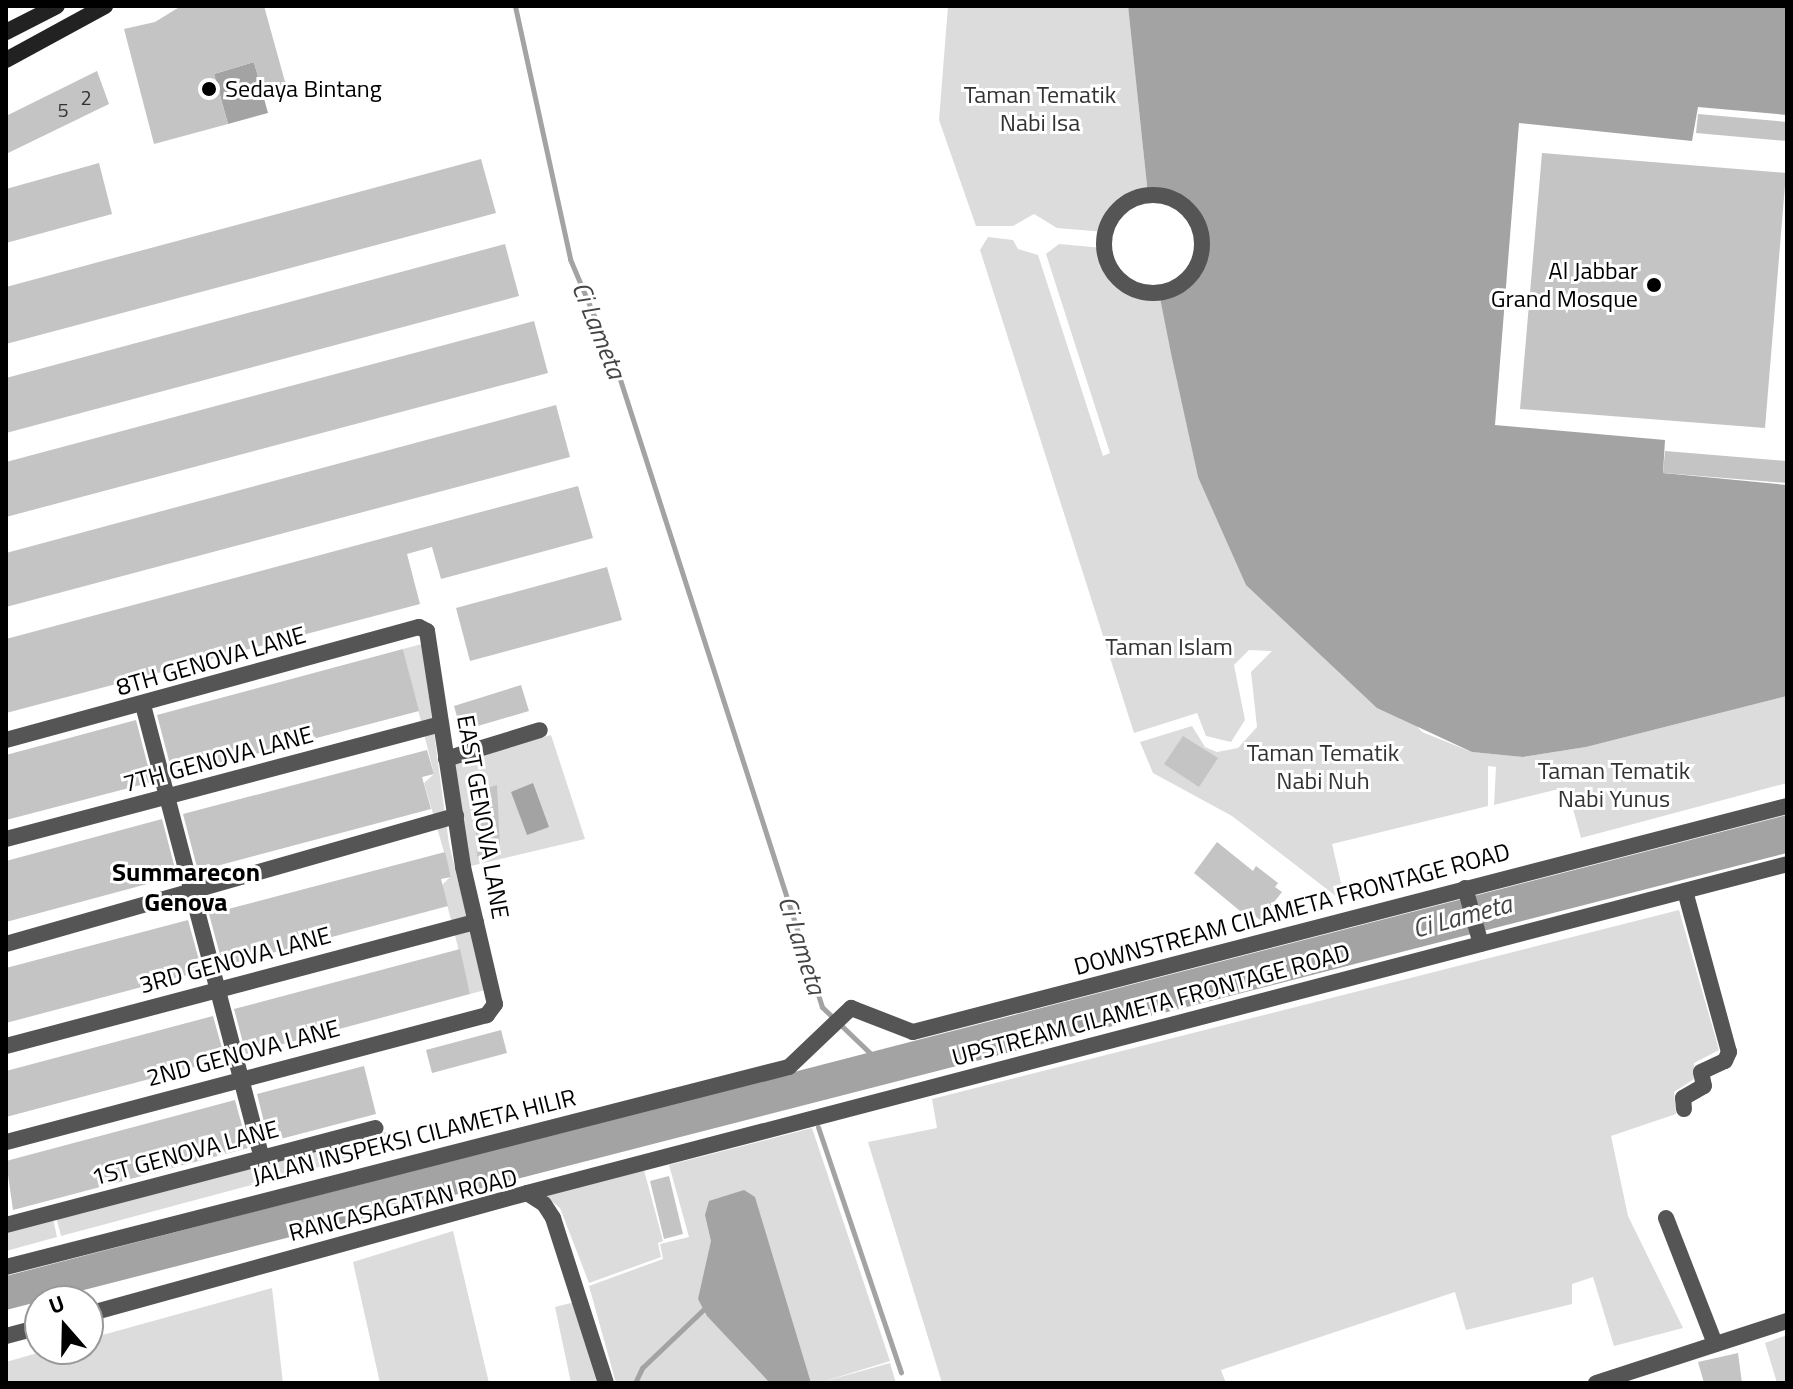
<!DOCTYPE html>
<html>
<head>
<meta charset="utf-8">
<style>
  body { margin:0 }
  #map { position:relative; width:1793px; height:1389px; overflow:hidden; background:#fff; font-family:"Titillium Web",sans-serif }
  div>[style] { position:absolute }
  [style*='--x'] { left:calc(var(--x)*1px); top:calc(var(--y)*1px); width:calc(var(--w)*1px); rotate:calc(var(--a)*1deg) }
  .green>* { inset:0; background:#dcdcdc }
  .water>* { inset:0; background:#a3a3a3 }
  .stream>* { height:5px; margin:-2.5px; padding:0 2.5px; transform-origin:2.5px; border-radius:2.5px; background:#a3a3a3 }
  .building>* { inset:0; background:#c4c4c4 }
  .street>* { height:16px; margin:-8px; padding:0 8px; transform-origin:8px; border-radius:8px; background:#555 }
  .street>.ring { margin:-8px; padding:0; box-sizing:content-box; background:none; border:16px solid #555; border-radius:50% }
  .secondary>* { height:16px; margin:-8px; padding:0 8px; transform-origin:8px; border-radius:8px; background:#222 }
  .dots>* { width:22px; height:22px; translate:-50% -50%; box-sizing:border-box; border:4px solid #fff; border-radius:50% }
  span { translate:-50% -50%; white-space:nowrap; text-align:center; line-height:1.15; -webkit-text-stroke:6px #fff; paint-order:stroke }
  .number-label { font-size:20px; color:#313131 }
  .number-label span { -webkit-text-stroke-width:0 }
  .poi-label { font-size:24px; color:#000 }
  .left { translate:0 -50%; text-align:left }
  .right { translate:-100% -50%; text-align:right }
  .park-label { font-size:24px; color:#333 }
  .street-label { font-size:24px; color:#000 }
  .water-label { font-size:26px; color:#444; font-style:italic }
  .neighbourhood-label { font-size:26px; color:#000; font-weight:700 }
  .frame { position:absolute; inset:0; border:8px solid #000; pointer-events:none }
  .north { position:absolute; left:24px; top:1285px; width:80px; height:80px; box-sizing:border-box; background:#fff; border:2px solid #999; border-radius:50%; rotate:340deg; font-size:22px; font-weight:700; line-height:32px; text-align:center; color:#000 }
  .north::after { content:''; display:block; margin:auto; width:28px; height:36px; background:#000; clip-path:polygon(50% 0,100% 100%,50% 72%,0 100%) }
</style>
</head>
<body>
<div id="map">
  <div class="green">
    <div style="clip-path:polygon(948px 6px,1128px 6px,1148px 195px,1119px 209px,1105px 232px,1057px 228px,1034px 214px,1013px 226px,976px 226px,939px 120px)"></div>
    <div style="clip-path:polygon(988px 237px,1013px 240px,1018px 249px,1038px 255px,1103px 456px,1110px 453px,1046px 254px,1059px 244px,1103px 248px,1120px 282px,1134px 290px,1159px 293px,1198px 477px,1422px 732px,1472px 752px,1523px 757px,1586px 747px,1787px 696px,1787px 783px,1581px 838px,1567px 787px,1494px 805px,1496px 767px,1488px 766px,1488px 806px,1332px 844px,1344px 896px,1337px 897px,1232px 816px,1153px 773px,1140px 742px,1192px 726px,1205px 747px,1217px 752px,1238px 748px,1257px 727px,1251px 672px,1272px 651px,1249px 650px,1234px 665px,1245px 720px,1231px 742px,1206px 736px,1197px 713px,1134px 733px,980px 250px)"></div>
    <div style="clip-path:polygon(422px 644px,449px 844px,485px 990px,470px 994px,442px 885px,451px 876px,424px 783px,434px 774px,403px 649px)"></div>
    <div style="clip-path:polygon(551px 735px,585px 839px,467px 867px,454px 763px)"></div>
    <div style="clip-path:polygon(1679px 910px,1719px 1050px,1694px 1063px,1694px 1079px,1674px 1092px,1676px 1114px,1611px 1136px,1628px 1216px,1683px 1328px,1614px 1346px,1593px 1277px,1572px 1284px,1572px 1304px,1466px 1330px,1455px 1292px,1221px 1370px,1226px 1383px,942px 1383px,868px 1142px,937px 1128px,932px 1099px)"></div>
    <div style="clip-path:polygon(812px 1128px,890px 1361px,822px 1382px,890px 1363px,896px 1383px,616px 1383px,589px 1286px,663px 1259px,660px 1244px,689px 1237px,669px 1165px)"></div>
    <div style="clip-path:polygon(386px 1132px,390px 1148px,61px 1236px,56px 1217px)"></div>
    <div style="clip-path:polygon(644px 1170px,663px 1241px,658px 1243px,661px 1257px,589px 1283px,560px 1208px,545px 1196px)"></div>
    <div style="clip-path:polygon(53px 1219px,57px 1237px,6px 1251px,6px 1231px)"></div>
    <div style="clip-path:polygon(453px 1231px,489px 1383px,380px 1383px,353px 1262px)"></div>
    <div style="clip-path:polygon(272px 1288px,283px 1383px,6px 1383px,6px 1362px,51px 1349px,88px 1349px,88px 1339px)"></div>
    <div style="clip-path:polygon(575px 1302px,598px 1383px,571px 1383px,555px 1307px)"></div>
    <div style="clip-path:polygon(1787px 1335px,1787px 1383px,1777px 1383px,1765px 1343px)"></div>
  </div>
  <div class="water">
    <div style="clip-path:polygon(1128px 6px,1787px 6px,1787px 115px,1698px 107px,1692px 141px,1519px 123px,1495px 425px,1665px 440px,1663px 473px,1787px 485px,1787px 696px,1586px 747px,1523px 757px,1472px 752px,1377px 708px,1246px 585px,1198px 477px,1172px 358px,1159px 293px,1193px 273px,1201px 237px,1185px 207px,1148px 195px)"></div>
    <div style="clip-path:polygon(254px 62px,268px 113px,228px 124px,214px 74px)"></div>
    <div style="clip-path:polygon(533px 783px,549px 827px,527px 835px,511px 792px)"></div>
    <div style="clip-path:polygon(1787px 815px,1787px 853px,6px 1310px,6px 1276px)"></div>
    <div style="clip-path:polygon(744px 1190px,755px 1197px,811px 1383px,770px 1383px,707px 1316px,698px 1299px,711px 1241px,705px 1215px,709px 1201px)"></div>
  </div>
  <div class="stream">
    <div style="--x:515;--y:6;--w:259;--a:77.7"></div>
    <div style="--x:570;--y:259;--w:121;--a:67.1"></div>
    <div style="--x:617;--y:370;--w:669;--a:72.16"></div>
    <div style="--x:822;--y:1007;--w:69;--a:43.8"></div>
    <div style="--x:818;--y:1127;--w:259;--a:71.3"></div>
    <div style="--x:635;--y:1383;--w:17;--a:-65"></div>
    <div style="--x:642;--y:1368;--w:90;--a:-43.6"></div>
  </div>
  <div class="building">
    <div style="clip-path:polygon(181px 6px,264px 6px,287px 89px,263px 96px,254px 62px,214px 74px,228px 124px,154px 144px,124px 29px,155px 22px)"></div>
    <div style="clip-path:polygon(97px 71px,109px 104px,6px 154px,6px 116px)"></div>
    <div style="clip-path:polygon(1698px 114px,1787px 122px,1787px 141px,1696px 133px)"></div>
    <div style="clip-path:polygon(1542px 153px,1786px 173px,1765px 428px,1520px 409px)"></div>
    <div style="clip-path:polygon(481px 159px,496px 213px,6px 344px,6px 287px)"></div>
    <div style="clip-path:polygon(99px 163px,112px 214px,6px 243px,6px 189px)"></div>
    <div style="clip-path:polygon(505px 244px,519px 296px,6px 433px,6px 378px)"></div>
    <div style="clip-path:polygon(534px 321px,548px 373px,6px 517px,6px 462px)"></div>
    <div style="clip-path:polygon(556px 405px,570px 457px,6px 607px,6px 553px)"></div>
    <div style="clip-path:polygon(1665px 451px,1787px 461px,1787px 483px,1663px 473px)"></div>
    <div style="clip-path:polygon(578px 486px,593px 538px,441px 579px,432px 547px,407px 554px,420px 604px,6px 713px,6px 639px)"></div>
    <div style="clip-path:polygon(607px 567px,622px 620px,470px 661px,456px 608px)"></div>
    <div style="clip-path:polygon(403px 649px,419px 711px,173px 776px,157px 715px)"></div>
    <div style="clip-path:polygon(521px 685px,529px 711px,461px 731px,454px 706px)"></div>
    <div style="clip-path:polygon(136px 720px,152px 782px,6px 820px,6px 755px)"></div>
    <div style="clip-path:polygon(1183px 736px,1218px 758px,1199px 787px,1164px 764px)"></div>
    <div style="clip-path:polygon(427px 750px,434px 774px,422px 777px,431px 809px,198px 871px,183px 814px)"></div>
    <div style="clip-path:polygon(497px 785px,500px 849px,477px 857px,474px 792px)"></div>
    <div style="clip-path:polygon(162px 819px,177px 876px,6px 922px,6px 861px)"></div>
    <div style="clip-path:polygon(1217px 842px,1253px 871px,1256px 866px,1278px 883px,1275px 887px,1282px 892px,1260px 920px,1254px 915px,1251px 920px,1194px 873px)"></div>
    <div style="clip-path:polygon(445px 852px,451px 877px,441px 879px,448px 906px,223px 966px,209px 914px)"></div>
    <div style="clip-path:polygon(188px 920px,202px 971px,6px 1023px,6px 968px)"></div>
    <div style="clip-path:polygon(460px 949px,470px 994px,246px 1054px,234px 1009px)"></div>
    <div style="clip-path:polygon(213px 1016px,225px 1059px,6px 1117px,6px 1071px)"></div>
    <div style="clip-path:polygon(501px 1030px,507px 1053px,432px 1073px,426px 1050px)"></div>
    <div style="clip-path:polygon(364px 1066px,376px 1114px,269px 1142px,257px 1094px)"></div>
    <div style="clip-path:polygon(235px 1100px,248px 1148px,13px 1210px,6px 1161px)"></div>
    <div style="clip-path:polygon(669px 1176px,683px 1234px,664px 1239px,650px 1181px)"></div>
    <div style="clip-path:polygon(1738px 1353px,1742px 1383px,1704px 1383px,1698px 1362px)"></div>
  </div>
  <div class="street">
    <div class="ring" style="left:1104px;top:195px;width:82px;height:82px"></div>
    <div style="--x:143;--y:705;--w:468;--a:75.3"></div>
    <div style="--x:6;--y:740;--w:428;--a:-15.3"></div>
    <div style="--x:419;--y:627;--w:9;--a:27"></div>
    <div style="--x:427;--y:631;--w:239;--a:81.3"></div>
    <div style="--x:463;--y:867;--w:141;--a:76.9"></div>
    <div style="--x:495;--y:1004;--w:14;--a:126"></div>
    <div style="--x:487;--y:1015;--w:497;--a:165.2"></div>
    <div style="--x:446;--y:759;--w:98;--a:-17.1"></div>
    <div style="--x:6;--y:839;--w:450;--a:-14.8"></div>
    <div style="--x:1465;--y:888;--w:58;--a:74.1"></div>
    <div style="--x:6;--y:944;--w:468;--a:-15.9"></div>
    <div style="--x:6;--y:1046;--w:486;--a:-14.8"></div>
    <div style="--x:1684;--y:1109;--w:11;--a:-95"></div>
    <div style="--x:1683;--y:1098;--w:24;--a:-30"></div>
    <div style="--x:1704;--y:1086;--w:14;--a:-102"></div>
    <div style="--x:1701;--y:1072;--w:26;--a:-25"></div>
    <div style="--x:1725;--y:1061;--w:10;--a:-66"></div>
    <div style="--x:1729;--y:1052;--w:167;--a:-105.3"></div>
    <div style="--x:527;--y:1193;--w:20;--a:33"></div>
    <div style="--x:544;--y:1204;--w:17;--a:57"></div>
    <div style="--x:553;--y:1218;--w:173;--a:72.2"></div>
    <div style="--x:1666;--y:1218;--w:135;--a:68.7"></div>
    <div style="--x:6;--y:1225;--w:382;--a:-14.7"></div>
    <div style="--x:6;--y:1267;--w:808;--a:-14.33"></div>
    <div style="--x:789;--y:1067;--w:86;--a:-43.6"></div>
    <div style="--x:851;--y:1008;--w:66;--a:21.2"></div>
    <div style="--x:913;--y:1032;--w:903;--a:-14.5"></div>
    <div style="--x:88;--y:1314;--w:455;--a:-15.4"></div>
    <div style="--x:527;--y:1193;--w:1302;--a:-14.63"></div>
    <div style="--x:6;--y:1336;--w:35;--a:-15"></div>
    <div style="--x:1596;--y:1383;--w:201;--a:-18"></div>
  </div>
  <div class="secondary">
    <div style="--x:6;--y:32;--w:57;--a:-27"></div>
    <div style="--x:6;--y:60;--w:113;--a:-28.6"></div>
  </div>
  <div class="dots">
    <div style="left:209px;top:89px;background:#000"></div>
    <div style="left:1654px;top:285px;background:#000"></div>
  </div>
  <div class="number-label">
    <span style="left:86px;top:97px">2</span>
    <span style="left:63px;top:109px">5</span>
  </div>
  <div class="poi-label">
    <span class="left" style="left:225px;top:89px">Sedaya Bintang</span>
    <span class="right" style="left:1638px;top:285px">Al Jabbar<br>Grand Mosque</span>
  </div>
  <div class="park-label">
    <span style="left:1040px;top:109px">Taman Tematik<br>Nabi Isa</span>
    <span style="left:1169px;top:647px">Taman Islam</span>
    <span style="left:1323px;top:767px">Taman Tematik<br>Nabi Nuh</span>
    <span style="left:1614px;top:785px">Taman Tematik<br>Nabi Yunus</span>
  </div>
  <div class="street-label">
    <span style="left:211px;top:661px;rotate:-16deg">8TH GENOVA LANE</span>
    <span style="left:218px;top:759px;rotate:-15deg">7TH GENOVA LANE</span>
    <span style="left:483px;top:817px;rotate:80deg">EAST GENOVA LANE</span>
    <span style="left:1292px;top:909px;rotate:-15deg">DOWNSTREAM CILAMETA FRONTAGE ROAD</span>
    <span style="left:235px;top:960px;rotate:-15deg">3RD GENOVA LANE</span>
    <span style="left:1151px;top:1005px;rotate:-15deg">UPSTREAM CILAMETA FRONTAGE ROAD</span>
    <span style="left:243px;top:1053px;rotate:-15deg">2ND GENOVA LANE</span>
    <span style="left:414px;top:1137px;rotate:-14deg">JALAN INSPEKSI CILAMETA HILIR</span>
    <span style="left:185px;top:1153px;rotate:-15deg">1ST GENOVA LANE</span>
    <span style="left:403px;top:1205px;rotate:-14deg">RANCASAGATAN ROAD</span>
  </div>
  <div class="water-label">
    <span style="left:599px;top:330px;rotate:68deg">Ci Lameta</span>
    <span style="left:1462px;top:916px;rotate:-15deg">Ci Lameta</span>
    <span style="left:802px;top:945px;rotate:72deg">Ci Lameta</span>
  </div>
  <div class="neighbourhood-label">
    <span style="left:186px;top:887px">Summarecon<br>Genova</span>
  </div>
  <div class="frame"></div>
  <div class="north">U</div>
</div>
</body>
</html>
